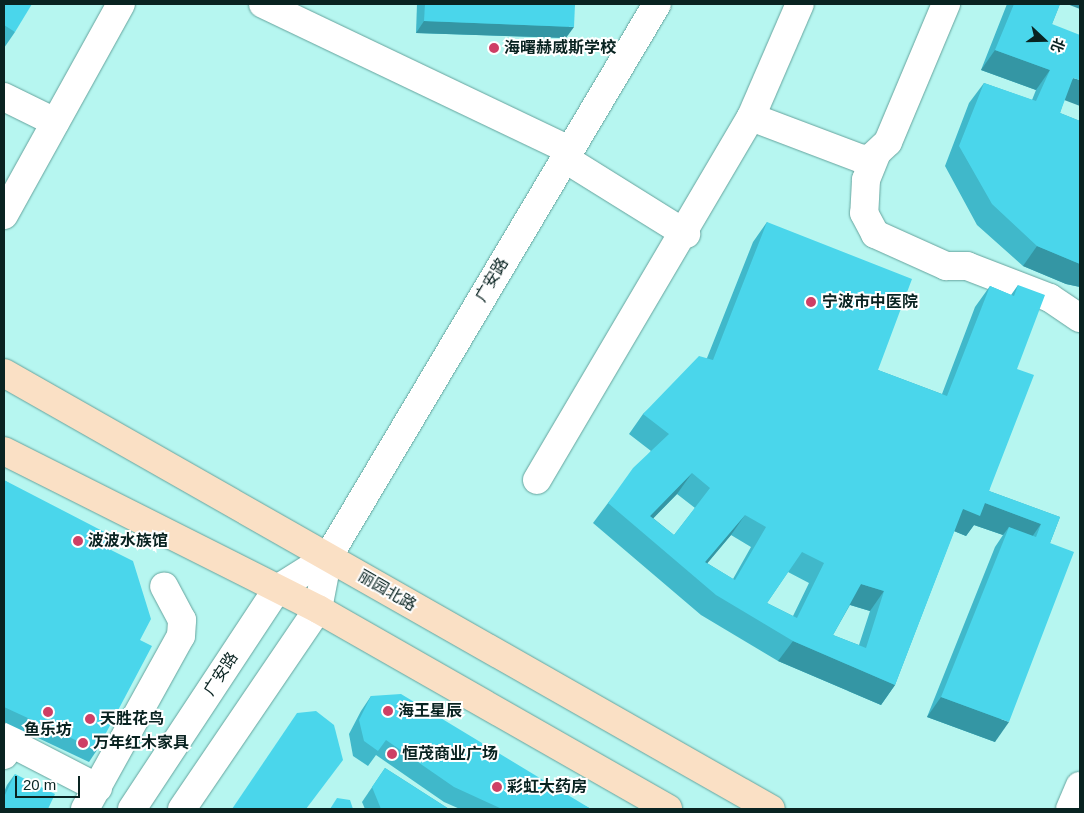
<!DOCTYPE html>
<html>
<head>
<meta charset="utf-8">
<style>
  body { margin:0 }
  #map { position:relative; width:1084px; height:813px; overflow:hidden; background:#b6f6f0; font-family:Arial,"Noto Sans SC",sans-serif }
  div>[style] { position:absolute }
  [style*='--x'] { left:calc(var(--x)*1px); top:calc(var(--y)*1px); width:calc(var(--w)*1px); rotate:calc(var(--a)*1deg) }
  .roads { filter:drop-shadow(0 0 1px #65a39d) drop-shadow(0 0 1px #65a39d) }
  .minor>* { height:28px; margin:-14px; padding:0 14px; transform-origin:14px; border-radius:14px; background:#fff }
  .major>* { height:28px; margin:-14px; padding:0 14px; transform-origin:14px; border-radius:14px; background:#fae0c5 }
  .wall>* { inset:0; background:#40b8ca }
  .shaded-wall>* { inset:0; background:#3496a4 }
  .building>* { inset:0; background:#4ad6eb }
  .dots>* { width:14px; height:14px; translate:-50% -50%; box-sizing:border-box; border:2px solid #fff; border-radius:50% }
  span { translate:-50% -50%; white-space:nowrap; text-align:center; line-height:1.15; -webkit-text-stroke:4px #fff; paint-order:stroke }
  .poi-label { font-size:16px; color:#092321; font-weight:700 }
  .left { translate:0 -50%; text-align:left }
  .street-label { font-size:16px; color:#092321 }
  .frame { position:absolute; inset:0; border:5px solid #092321; pointer-events:none }
  .north { position:absolute; left:1019px; top:15px; width:50px; height:50px; -webkit-text-stroke:4px #fff; paint-order:stroke; rotate:111deg; font-size:14px; font-weight:700; line-height:20px; text-align:center; color:#092321 }
  .north::after { content:''; display:block; margin:auto; width:18px; height:22px; background:#092321; clip-path:polygon(50% 0,100% 100%,50% 72%,0 100%) }
  .scale { position:absolute; left:15px; top:776px; width:65px; height:22px; box-sizing:border-box; border:2px solid #092321; border-top:0; padding-left:6px; font-size:15px; line-height:18px; white-space:nowrap; color:#092321; -webkit-text-stroke:4px #fff; paint-order:stroke }
</style>
</head>
<body>
<div id="map">
  <div class="roads">
    <div class="minor">
      <div style="--x:263;--y:4;--w:339;--a:25.5"></div>
      <div style="--x:4;--y:97;--w:57;--a:26.1"></div>
      <div style="--x:751;--y:117;--w:119;--a:20.7"></div>
      <div style="--x:862;--y:159;--w:9;--a:-6"></div>
      <div style="--x:871;--y:158;--w:23;--a:-43"></div>
      <div style="--x:888;--y:142;--w:150;--a:-67.2"></div>
      <div style="--x:876;--y:155;--w:27;--a:112"></div>
      <div style="--x:866;--y:180;--w:33;--a:93"></div>
      <div style="--x:864;--y:213;--w:24;--a:62"></div>
      <div style="--x:875;--y:234;--w:78;--a:24.3"></div>
      <div style="--x:946;--y:266;--w:21;--a:0"></div>
      <div style="--x:967;--y:266;--w:89;--a:21.1"></div>
      <div style="--x:1050;--y:298;--w:36;--a:34"></div>
      <div style="--x:564;--y:158;--w:144;--a:31.9"></div>
      <div style="--x:4;--y:215;--w:241;--a:-61"></div>
      <div style="--x:537;--y:480;--w:421;--a:-59.5"></div>
      <div style="--x:751;--y:117;--w:123;--a:-66.6"></div>
      <div style="--x:11;--y:743;--w:54;--a:-62.5"></div>
      <div style="--x:4;--y:755;--w:14;--a:-60"></div>
      <div style="--x:11;--y:743;--w:98;--a:27.3"></div>
      <div style="--x:85;--y:809;--w:198;--a:-61"></div>
      <div style="--x:181;--y:636;--w:16;--a:-86"></div>
      <div style="--x:182;--y:620;--w:38;--a:-118"></div>
      <div style="--x:132;--y:809;--w:263;--a:-56.6"></div>
      <div style="--x:277;--y:589;--w:60;--a:-32.1"></div>
      <div style="--x:182;--y:809;--w:242;--a:-55.8"></div>
      <div style="--x:318;--y:609;--w:53;--a:-79.1"></div>
      <div style="--x:328;--y:557;--w:643;--a:-59.25"></div>
      <div style="--x:1070;--y:809;--w:25;--a:-67"></div>
    </div>
    <div class="major">
      <div style="--x:4;--y:373;--w:882;--a:29.62"></div>
      <div style="--x:4;--y:451;--w:352;--a:26.7"></div>
      <div style="--x:318;--y:609;--w:403;--a:29.7"></div>
    </div>
  </div>
  <div class="wall">
    <div style="clip-path:polygon(4px 4px,15px 32px,4px 48px)"></div>
    <div style="clip-path:polygon(417px 4px,575px 4px,566px 38px,416px 33px)"></div>
    <div style="clip-path:polygon(1007px 4px,1060px 4px,1052px 24px,1064px 100px,1060px 113px,1080px 121px,1080px 287px,1066px 284px,1023px 266px,977px 225px,945px 166px,969px 103px,984px 83px,1032px 100px,1036px 90px,981px 70px)"></div>
    <div style="clip-path:polygon(evenodd,767px 222px,878px 370px,942px 394px,975px 307px,990px 286px,1011px 295px,1018px 285px,1017px 369px,989px 491px,1060px 517px,1050px 543px,995px 742px,927px 717px,995px 547px,1003px 535px,974px 525px,966px 536px,954px 531px,895px 685px,881px 705px,778px 661px,701px 615px,593px 523px,608px 503px,651px 451px,629px 434px,643px 414px,707px 358px,753px 242px,767px 222px,677px 494px,695px 508px,674px 535px,653px 518px,677px 494px,767px 222px,731px 535px,751px 547px,733px 579px,707px 563px,731px 535px,767px 222px,788px 572px,809px 583px,793px 616px,767px 603px,788px 572px,767px 222px,850px 605px,870px 611px,859px 645px,833px 635px,850px 605px)"></div>
    <div style="clip-path:polygon(4px 480px,111px 550px,140px 640px,97px 750px,89px 762px,4px 722px)"></div>
    <div style="clip-path:polygon(371px 696px,591px 809px,460px 809px,444px 802px,376px 755px,368px 766px,353px 756px,349px 734px,361px 711px)"></div>
    <div style="clip-path:polygon(385px 768px,449px 809px,365px 809px,362px 802px)"></div>
    <div style="clip-path:polygon(15px 774px,4px 809px,4px 792px,7px 785px)"></div>
  </div>
  <div class="shaded-wall">
    <div style="clip-path:polygon(1067px 4px,1080px 4px,1080px 9px)"></div>
    <div style="clip-path:polygon(424px 21px,574px 27px,566px 38px,416px 33px)"></div>
    <div style="clip-path:polygon(995px 50px,1050px 70px,1036px 90px,981px 70px)"></div>
    <div style="clip-path:polygon(1073px 78px,1080px 80px,1080px 106px,1059px 98px)"></div>
    <div style="clip-path:polygon(1037px 246px,1080px 264px,1080px 287px,1066px 284px,1023px 266px)"></div>
    <div style="clip-path:polygon(692px 473px,677px 494px,641px 531px,650px 516px)"></div>
    <div style="clip-path:polygon(985px 503px,1041px 524px,1027px 544px,1009px 527px,1003px 535px,974px 525px,966px 536px,949px 529px,963px 509px)"></div>
    <div style="clip-path:polygon(745px 515px,731px 535px,695px 578px,705px 562px)"></div>
    <div style="clip-path:polygon(861px 584px,884px 591px,870px 611px,847px 604px)"></div>
    <div style="clip-path:polygon(793px 641px,895px 685px,881px 705px,778px 661px)"></div>
    <div style="clip-path:polygon(941px 697px,1009px 722px,995px 742px,927px 717px)"></div>
  </div>
  <div class="building">
    <div style="clip-path:polygon(4px 4px,32px 4px,15px 32px,4px 25px)"></div>
    <div style="clip-path:polygon(425px 4px,575px 4px,574px 27px,424px 21px)"></div>
    <div style="clip-path:polygon(1014px 4px,1060px 4px,1052px 24px,1080px 35px,1080px 80px,1073px 78px,1060px 113px,1080px 121px,1080px 264px,1037px 246px,992px 204px,959px 146px,984px 83px,1036px 101px,1050px 70px,995px 50px)"></div>
    <div style="clip-path:polygon(evenodd,767px 222px,912px 279px,878px 370px,947px 396px,990px 286px,1014px 296px,1018px 285px,1045px 295px,1017px 369px,1034px 375px,989px 491px,1060px 517px,1050px 543px,1074px 552px,1009px 722px,941px 697px,1009px 527px,1036px 537px,1041px 524px,985px 503px,980px 516px,963px 509px,895px 685px,793px 641px,716px 595px,608px 503px,633px 468px,669px 434px,643px 414px,699px 356px,713px 360px,767px 222px,692px 473px,710px 488px,674px 535px,650px 516px,692px 473px,767px 222px,745px 515px,766px 527px,735px 580px,705px 562px,745px 515px,767px 222px,802px 552px,824px 563px,797px 618px,767px 603px,802px 552px,767px 222px,861px 584px,884px 591px,866px 648px,833px 635px,861px 584px)"></div>
    <div style="clip-path:polygon(4px 480px,118px 539px,111px 550px,133px 561px,151px 619px,140px 640px,152px 646px,97px 750px,4px 707px,4px 709px)"></div>
    <div style="clip-path:polygon(401px 694px,591px 809px,502px 809px,454px 787px,386px 740px,378px 751px,364px 741px,359px 720px,371px 696px)"></div>
    <div style="clip-path:polygon(316px 711px,334px 725px,343px 760px,306px 809px,232px 809px,297px 713px)"></div>
    <div style="clip-path:polygon(385px 768px,449px 809px,381px 809px,372px 787px)"></div>
    <div style="clip-path:polygon(15px 774px,55px 794px,48px 809px,4px 809px,4px 797px)"></div>
    <div style="clip-path:polygon(337px 798px,350px 800px,353px 809px,330px 809px)"></div>
  </div>
  <div class="dots">
    <div style="left:494px;top:48px;background:#ce3f65"></div>
    <div style="left:811px;top:302px;background:#ce3f65"></div>
    <div style="left:78px;top:541px;background:#ce3f65"></div>
    <div style="left:388px;top:711px;background:#ce3f65"></div>
    <div style="left:48px;top:712px;background:#ce3f65"></div>
    <div style="left:90px;top:719px;background:#ce3f65"></div>
    <div style="left:83px;top:743px;background:#ce3f65"></div>
    <div style="left:392px;top:754px;background:#ce3f65"></div>
    <div style="left:497px;top:787px;background:#ce3f65"></div>
  </div>
  <div class="poi-label">
    <span class="left" style="left:504px;top:48px">海曙赫威斯学校</span>
    <span class="left" style="left:822px;top:302px">宁波市中医院</span>
    <span class="left" style="left:88px;top:541px">波波水族馆</span>
    <span class="left" style="left:398px;top:711px">海王星辰</span>
    <span class="left" style="left:100px;top:719px">天胜花鸟</span>
    <span style="left:48px;top:730px">鱼乐坊</span>
    <span class="left" style="left:93px;top:743px">万年红木家具</span>
    <span class="left" style="left:402px;top:754px">恒茂商业广场</span>
    <span class="left" style="left:507px;top:787px">彩虹大药房</span>
  </div>
  <div class="street-label">
    <span style="left:492px;top:280px;rotate:-59deg">广安路</span>
    <span style="left:387px;top:591px;rotate:30deg">丽园北路</span>
    <span style="left:221px;top:674px;rotate:-57deg">广安路</span>
  </div>
  <div class="frame"></div>
  <div class="north">北</div>
  <div class="scale">20 m</div>
</div>
</body>
</html>
